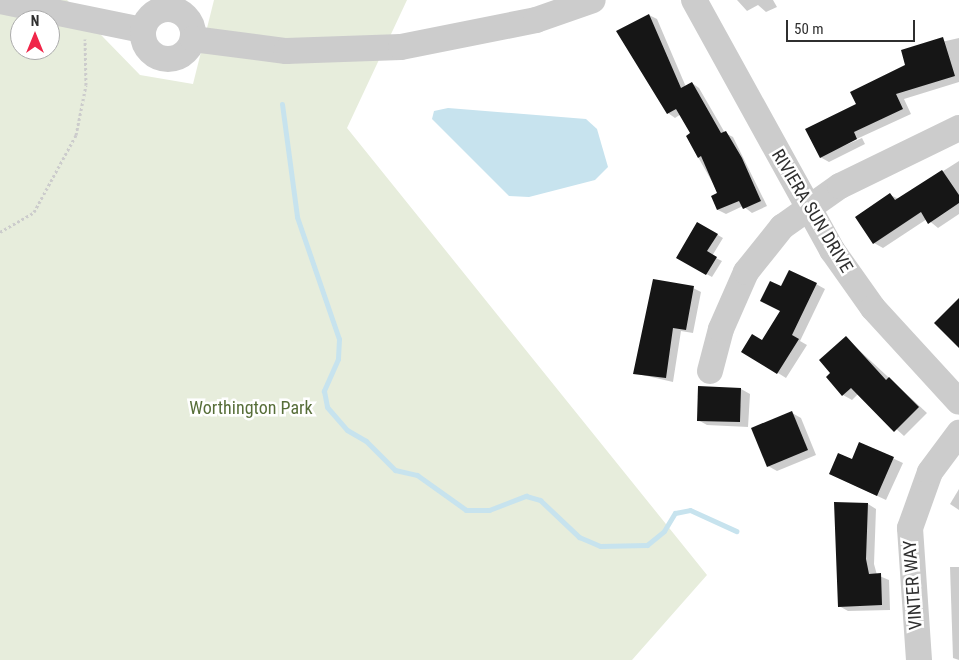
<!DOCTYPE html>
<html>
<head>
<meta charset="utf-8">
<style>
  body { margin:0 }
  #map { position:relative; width:959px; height:660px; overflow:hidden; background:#fff; font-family:"Roboto Condensed",sans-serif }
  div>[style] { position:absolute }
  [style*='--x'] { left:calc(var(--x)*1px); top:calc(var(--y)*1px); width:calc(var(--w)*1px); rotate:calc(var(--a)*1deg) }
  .green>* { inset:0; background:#e7eddc }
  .water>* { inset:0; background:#c7e3ee }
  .shadow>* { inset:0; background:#0003 }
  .stream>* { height:5px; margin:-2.5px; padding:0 2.5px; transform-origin:2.5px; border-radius:2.5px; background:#c7e3ee }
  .building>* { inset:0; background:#161616 }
  .path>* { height:3px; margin-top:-1.5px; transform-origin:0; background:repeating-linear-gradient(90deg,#ccc 0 2.5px,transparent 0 5px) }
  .minor>* { height:26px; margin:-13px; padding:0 13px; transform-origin:13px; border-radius:13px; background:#ccc }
  .minor>.ring { margin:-13px; padding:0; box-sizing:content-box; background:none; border:26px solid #ccc; border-radius:50% }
  span { translate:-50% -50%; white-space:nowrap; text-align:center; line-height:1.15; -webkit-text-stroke:5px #fff; paint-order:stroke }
  .street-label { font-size:18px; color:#2f2f2f }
  .park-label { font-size:18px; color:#576e39 }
  .north { position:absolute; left:10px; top:10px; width:50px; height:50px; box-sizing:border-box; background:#fff; border:1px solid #acacac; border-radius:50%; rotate:0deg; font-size:14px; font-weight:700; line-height:20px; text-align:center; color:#2f2f2f }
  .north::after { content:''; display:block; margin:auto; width:18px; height:22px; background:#f02649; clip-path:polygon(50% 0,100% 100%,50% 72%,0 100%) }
  .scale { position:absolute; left:786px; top:20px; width:129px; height:22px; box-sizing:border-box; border:2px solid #2f2f2f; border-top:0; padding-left:6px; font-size:15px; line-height:18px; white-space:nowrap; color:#2f2f2f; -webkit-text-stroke:4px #fff; paint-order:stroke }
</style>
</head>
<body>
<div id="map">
  <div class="green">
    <div style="clip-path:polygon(evenodd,0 0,67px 0,140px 75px,193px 84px,214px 0,407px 0,347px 128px,707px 575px,632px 660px,0 660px,0 0,20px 20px,50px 20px,50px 50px,20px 50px,20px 20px)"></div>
  </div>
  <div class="water">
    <div style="clip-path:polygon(448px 108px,586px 119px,597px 129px,608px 167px,595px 180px,529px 197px,509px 196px,432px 119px,434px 111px)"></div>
  </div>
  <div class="shadow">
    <div style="clip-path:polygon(737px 0,773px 0,777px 7px,766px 12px,758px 5px,747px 11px)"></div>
    <div style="clip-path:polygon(649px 15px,657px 19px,686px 87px,692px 83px,699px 88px,725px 133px,733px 137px,767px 206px,752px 213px,743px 206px,726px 214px,718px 210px,712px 197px,719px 194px,698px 157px,692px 134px,681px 114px,675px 118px,668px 113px)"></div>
    <div style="clip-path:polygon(959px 38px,959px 82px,904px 99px,911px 114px,824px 154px,862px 138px,865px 144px,829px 162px,820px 157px,857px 105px,907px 66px,902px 51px)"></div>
    <div style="clip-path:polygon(959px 161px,959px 214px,938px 228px,927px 219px,883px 248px,874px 243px,890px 195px,899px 199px)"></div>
    <div style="clip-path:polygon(697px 223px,723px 238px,712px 256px,722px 261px,712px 277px,677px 258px)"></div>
    <div style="clip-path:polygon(816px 284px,825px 289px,800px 341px,807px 345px,786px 378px,778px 373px,763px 342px,782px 311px,782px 288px)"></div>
    <div style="clip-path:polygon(693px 288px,701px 292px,693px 333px,681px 331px,673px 382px,634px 373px)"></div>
    <div style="clip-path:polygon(846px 338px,927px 413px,904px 436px,858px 394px,852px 400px,843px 395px,832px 373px)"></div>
    <div style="clip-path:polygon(741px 389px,750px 394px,748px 427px,707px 425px,698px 420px)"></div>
    <div style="clip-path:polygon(792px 413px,801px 418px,816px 455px,777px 471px,768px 466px)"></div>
    <div style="clip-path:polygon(860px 443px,903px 463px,886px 500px,830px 474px,852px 461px)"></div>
    <div style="clip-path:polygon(959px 489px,959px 510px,950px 504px)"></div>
    <div style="clip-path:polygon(868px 504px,876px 509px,874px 564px,877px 575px,889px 580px,890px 610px,848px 611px,839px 606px)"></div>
    <div style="clip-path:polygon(950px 567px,959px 567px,959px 660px,953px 658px)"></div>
  </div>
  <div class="stream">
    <div style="--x:282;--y:104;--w:114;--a:82.4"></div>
    <div style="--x:297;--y:217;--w:129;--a:71"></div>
    <div style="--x:339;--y:339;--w:20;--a:93"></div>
    <div style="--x:338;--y:359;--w:35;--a:114"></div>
    <div style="--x:324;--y:391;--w:16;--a:79"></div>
    <div style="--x:327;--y:407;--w:30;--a:49"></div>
    <div style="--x:347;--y:430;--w:22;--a:30"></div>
    <div style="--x:366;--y:441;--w:41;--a:45"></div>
    <div style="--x:395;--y:470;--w:23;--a:13"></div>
    <div style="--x:417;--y:475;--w:60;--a:35.5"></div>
    <div style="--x:466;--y:510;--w:23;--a:0"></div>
    <div style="--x:489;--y:510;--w:40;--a:-21"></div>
    <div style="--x:526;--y:496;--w:15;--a:16"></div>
    <div style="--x:540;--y:500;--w:54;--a:43.5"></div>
    <div style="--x:579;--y:537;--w:23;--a:23"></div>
    <div style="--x:600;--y:546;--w:47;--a:-1.2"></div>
    <div style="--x:647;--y:545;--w:22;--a:-39"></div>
    <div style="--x:664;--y:531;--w:21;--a:-59"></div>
    <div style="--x:675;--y:513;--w:15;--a:-11"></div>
    <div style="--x:690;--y:510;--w:51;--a:24.5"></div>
  </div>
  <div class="building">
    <div style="clip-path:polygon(649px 14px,681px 88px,692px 82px,721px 133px,726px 131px,742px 158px,761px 201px,743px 209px,739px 201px,717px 210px,711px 196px,717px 193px,701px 156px,698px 158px,686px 136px,690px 133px,676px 109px,667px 114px,616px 31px)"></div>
    <div style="clip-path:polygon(943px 37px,955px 76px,896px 94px,903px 109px,854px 132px,857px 139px,820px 158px,805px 129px,856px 104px,850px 92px,905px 65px,901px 50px)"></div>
    <div style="clip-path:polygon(942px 170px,959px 195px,959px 203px,928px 224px,921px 212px,873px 244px,855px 217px,890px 193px,895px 200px)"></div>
    <div style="clip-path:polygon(697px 222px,718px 234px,707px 251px,717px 257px,706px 275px,676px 258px)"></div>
    <div style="clip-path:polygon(789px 270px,817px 283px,792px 335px,799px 339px,777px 374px,741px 352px,752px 334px,762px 340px,780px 311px,760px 301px,770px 281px,781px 286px)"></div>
    <div style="clip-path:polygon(653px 279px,694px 286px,686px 330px,673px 328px,666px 378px,633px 374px)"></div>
    <div style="clip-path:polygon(959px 298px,959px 348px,934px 323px)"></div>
    <div style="clip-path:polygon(846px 336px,886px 380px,889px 377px,919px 407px,894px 432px,851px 388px,842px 396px,826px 377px,830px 373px,819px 360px)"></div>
    <div style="clip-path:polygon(698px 386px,741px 388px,740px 422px,697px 421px)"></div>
    <div style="clip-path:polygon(792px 411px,808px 450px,767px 467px,751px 428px)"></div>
    <div style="clip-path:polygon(859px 442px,894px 457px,877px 496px,829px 474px,838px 453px,852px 459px)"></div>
    <div style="clip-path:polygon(834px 502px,868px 503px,866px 559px,869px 574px,881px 573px,882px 605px,838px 607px)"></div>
  </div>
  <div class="path">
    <div style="--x:0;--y:232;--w:39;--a:-30"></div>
    <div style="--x:34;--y:212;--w:88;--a:-61.4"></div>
    <div style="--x:76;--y:135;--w:51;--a:-78.7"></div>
    <div style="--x:86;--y:85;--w:46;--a:-91.2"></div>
  </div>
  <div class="minor">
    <div style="--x:694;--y:0;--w:286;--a:61.1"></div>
    <div style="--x:832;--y:250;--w:71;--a:54.7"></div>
    <div style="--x:873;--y:308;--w:127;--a:47.5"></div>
    <div style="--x:0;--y:1;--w:145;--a:11.5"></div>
    <div class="ring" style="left:143px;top:9px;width:24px;height:24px"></div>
    <div style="--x:193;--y:39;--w:94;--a:7.4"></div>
    <div style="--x:286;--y:51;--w:115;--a:-2"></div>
    <div style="--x:401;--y:47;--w:138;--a:-11.3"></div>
    <div style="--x:536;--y:20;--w:60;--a:-19.3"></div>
    <div style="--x:710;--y:371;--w:43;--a:-75.3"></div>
    <div style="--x:721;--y:329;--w:62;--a:-66.3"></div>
    <div style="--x:746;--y:272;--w:58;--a:-51.3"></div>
    <div style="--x:782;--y:227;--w:71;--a:-35.3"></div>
    <div style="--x:840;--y:186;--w:132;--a:-26"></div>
    <div style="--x:919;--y:660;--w:132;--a:-93.9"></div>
    <div style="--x:910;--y:528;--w:59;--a:-70.3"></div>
    <div style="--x:930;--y:472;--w:49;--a:-53.4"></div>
  </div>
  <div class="street-label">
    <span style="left:812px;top:211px;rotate:59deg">RIVIERA SUN DRIVE</span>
    <span style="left:913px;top:585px;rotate:-94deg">VINTER WAY</span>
  </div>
  <div class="park-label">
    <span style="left:251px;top:408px">Worthington Park</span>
  </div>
  <div class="north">N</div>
  <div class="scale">50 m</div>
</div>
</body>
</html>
